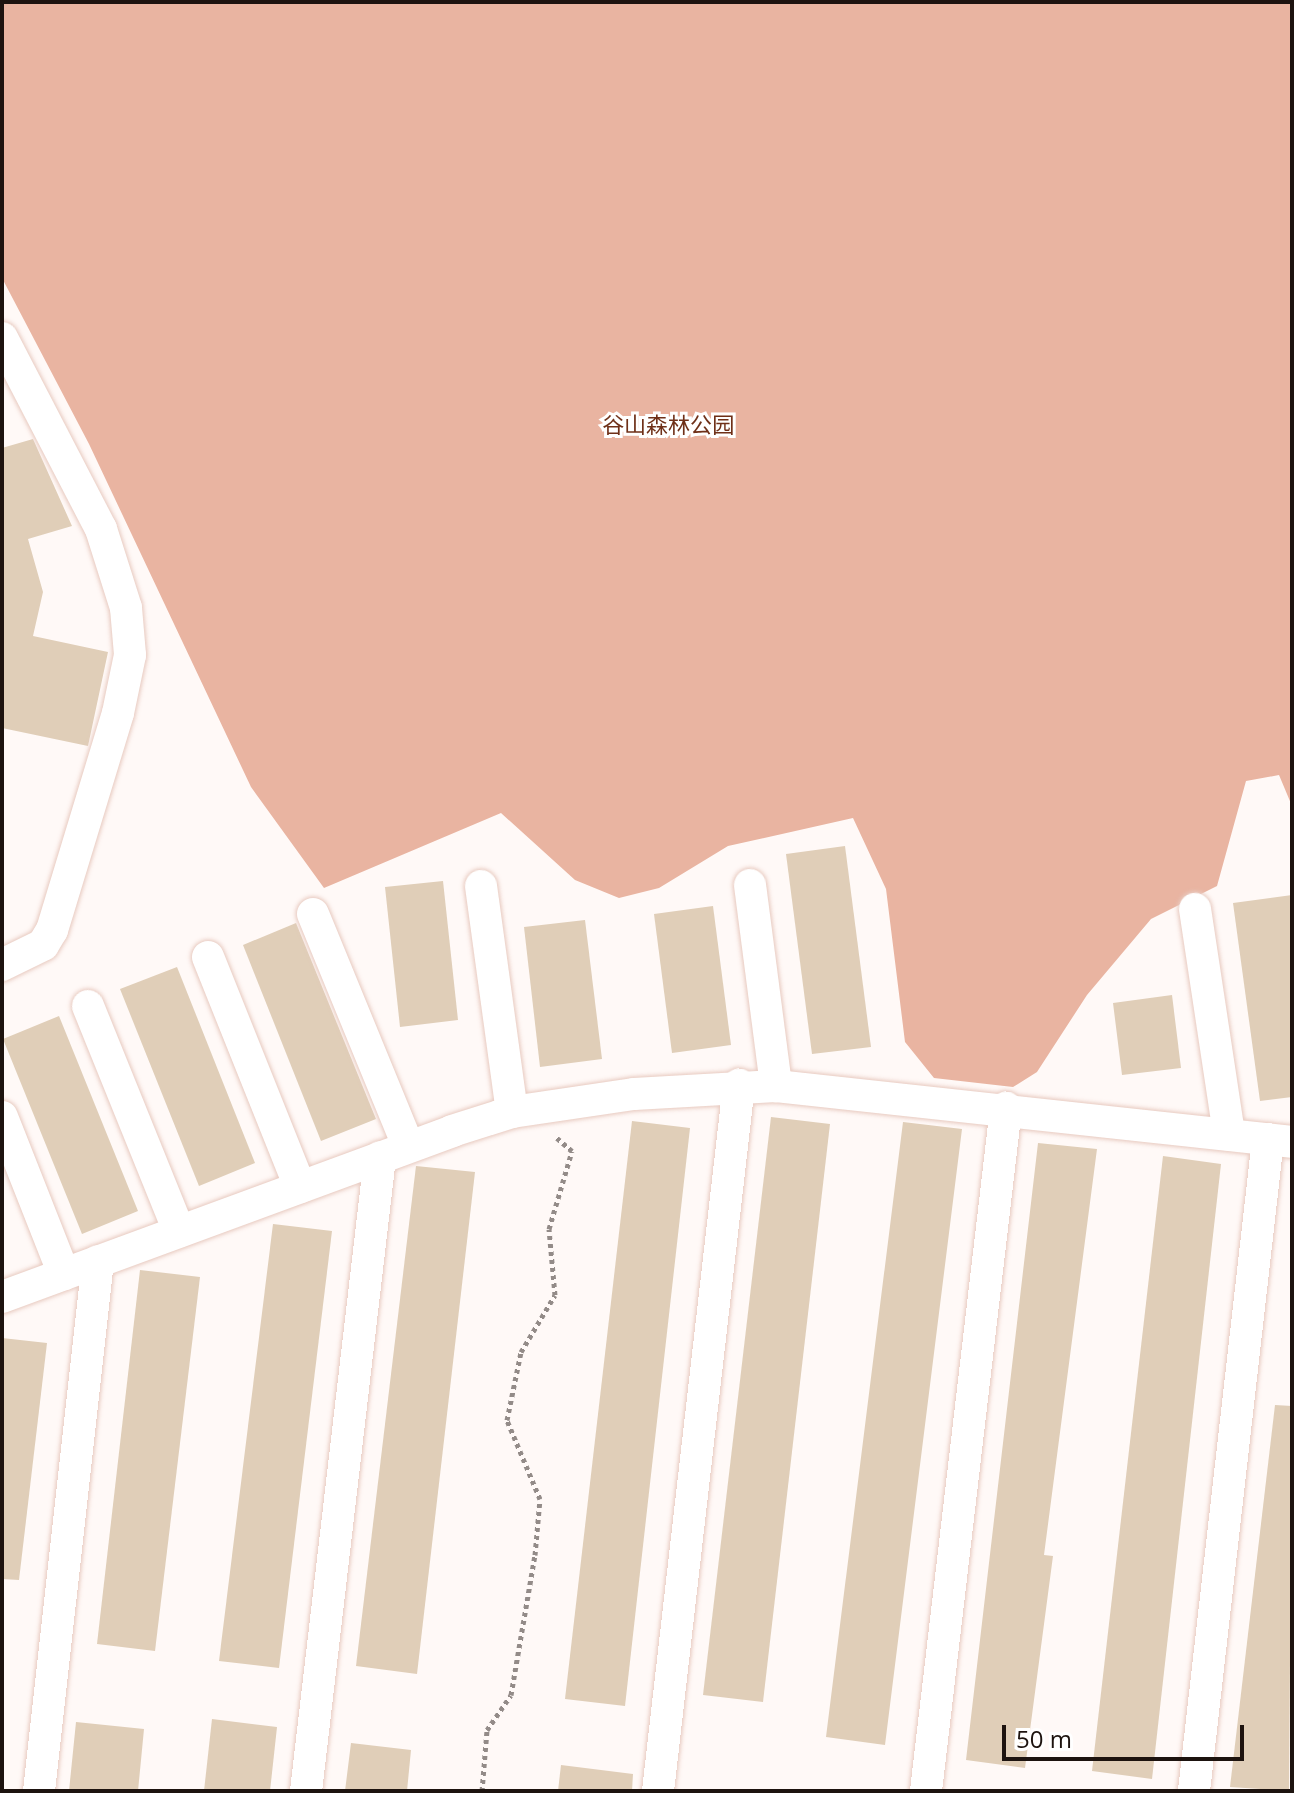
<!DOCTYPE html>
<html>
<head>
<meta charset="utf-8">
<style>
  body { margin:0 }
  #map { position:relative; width:1294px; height:1793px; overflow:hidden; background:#fff9f7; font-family:"Open Sans","Noto Sans SC",sans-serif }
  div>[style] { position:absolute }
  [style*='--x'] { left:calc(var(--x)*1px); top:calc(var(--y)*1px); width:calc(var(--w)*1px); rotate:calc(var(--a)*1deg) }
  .forest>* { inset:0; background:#e9b4a1 }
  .building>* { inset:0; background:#e0ceb8 }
  .path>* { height:5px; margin-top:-2.5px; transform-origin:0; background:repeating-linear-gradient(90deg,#938b88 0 4px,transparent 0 8px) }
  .roads { filter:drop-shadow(0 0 2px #e8cac0) drop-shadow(0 0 2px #e8cac0) }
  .minor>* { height:32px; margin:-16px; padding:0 16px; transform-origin:16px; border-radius:16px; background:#fff }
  span { translate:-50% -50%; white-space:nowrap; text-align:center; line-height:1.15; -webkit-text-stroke:6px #fff; paint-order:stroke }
  .park-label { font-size:22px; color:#6f3018 }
  .frame { position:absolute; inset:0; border:4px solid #1d130f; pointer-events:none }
  .scale { position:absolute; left:1002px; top:1725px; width:242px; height:36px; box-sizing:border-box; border:4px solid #1d130f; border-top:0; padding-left:10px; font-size:24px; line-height:28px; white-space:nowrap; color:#1d130f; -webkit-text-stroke:6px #fff; paint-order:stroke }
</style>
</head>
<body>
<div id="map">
  <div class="forest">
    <div style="clip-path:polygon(2px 2px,1292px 2px,1292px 806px,1279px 775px,1246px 781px,1217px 886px,1151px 919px,1087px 995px,1037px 1072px,1013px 1087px,934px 1078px,905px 1042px,886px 889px,853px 818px,728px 846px,659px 888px,619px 898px,575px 880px,501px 813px,324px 888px,251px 787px,89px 444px,2px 278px)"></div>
  </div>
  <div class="building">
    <div style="clip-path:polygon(33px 439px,72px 526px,28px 539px,43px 592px,33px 636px,108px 652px,88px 746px,2px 728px,2px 448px)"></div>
    <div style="clip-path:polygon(845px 846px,871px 1047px,812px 1054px,786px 854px)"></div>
    <div style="clip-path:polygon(443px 881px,458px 1020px,400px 1027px,385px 887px)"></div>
    <div style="clip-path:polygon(1292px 895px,1292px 1097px,1260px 1101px,1233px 903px)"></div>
    <div style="clip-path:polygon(713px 906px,731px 1045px,672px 1053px,654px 914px)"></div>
    <div style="clip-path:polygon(585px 920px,602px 1059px,540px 1067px,524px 927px)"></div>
    <div style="clip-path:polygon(296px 923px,376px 1119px,321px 1141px,243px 945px)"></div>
    <div style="clip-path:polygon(177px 967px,255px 1163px,199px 1186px,120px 989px)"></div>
    <div style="clip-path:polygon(1172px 995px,1181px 1068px,1122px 1075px,1113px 1003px)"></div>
    <div style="clip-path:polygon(59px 1016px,138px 1211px,82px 1234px,3px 1039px)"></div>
    <div style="clip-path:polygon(771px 1117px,830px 1124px,763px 1702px,703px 1695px)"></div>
    <div style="clip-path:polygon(632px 1121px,690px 1128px,625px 1706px,565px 1699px)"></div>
    <div style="clip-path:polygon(903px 1122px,962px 1129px,885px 1745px,826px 1737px)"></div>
    <div style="clip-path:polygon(1038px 1143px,1097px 1149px,1044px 1555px,1053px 1556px,1025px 1768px,966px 1760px)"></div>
    <div style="clip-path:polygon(1163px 1156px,1221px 1164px,1152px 1779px,1092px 1771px)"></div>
    <div style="clip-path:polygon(416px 1166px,475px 1172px,417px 1674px,356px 1666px)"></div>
    <div style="clip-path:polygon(273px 1224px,332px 1231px,279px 1668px,219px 1661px)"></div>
    <div style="clip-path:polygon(140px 1270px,200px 1277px,155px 1651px,97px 1644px)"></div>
    <div style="clip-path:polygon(2px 1338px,47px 1343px,19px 1580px,2px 1579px)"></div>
    <div style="clip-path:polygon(1275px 1405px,1292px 1406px,1289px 1791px,1230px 1787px)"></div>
    <div style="clip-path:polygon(212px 1719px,277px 1727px,270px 1791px,204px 1791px)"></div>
    <div style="clip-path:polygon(76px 1722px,144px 1729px,138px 1791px,69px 1791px)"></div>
    <div style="clip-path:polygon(351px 1743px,411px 1750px,407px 1791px,345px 1791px)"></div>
    <div style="clip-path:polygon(561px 1765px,633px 1774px,632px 1791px,558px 1791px)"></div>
  </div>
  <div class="path">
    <div style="--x:482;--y:1791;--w:61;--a:-85.3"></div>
    <div style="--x:487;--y:1730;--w:42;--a:-55.6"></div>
    <div style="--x:511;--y:1695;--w:142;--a:-80.3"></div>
    <div style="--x:535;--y:1555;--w:56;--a:-84.9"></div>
    <div style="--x:540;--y:1499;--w:86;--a:-112.7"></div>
    <div style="--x:507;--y:1420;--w:69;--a:-78.4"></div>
    <div style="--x:521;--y:1352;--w:66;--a:-59.2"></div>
    <div style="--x:555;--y:1295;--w:66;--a:-95.2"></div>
    <div style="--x:549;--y:1229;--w:81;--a:-73.6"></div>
    <div style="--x:572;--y:1151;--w:23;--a:-139"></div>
  </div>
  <div class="roads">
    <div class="minor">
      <div style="--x:2;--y:338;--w:215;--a:62.6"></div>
      <div style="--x:101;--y:529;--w:83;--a:72.4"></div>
      <div style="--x:126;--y:608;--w:47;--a:85.1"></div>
      <div style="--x:130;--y:655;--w:59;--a:101.7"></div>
      <div style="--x:118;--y:713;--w:227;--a:106.9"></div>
      <div style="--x:52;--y:930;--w:17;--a:121"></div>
      <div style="--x:43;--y:945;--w:46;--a:154"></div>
      <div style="--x:750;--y:885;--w:203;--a:82.6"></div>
      <div style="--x:481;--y:886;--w:228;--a:82.2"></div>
      <div style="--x:1195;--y:909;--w:228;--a:81.4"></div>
      <div style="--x:313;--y:914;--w:251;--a:67.7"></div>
      <div style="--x:208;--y:957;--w:248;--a:68.2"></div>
      <div style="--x:88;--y:1006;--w:243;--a:68"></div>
      <div style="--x:2;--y:1117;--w:169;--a:68.5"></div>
      <div style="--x:2;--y:1297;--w:480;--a:-20.2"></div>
      <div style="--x:452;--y:1131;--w:63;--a:-17.6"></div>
      <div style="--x:512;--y:1112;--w:123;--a:-8.4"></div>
      <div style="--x:634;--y:1094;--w:142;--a:-3.2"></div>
      <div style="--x:776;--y:1086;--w:519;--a:6.19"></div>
      <div style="--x:39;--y:1791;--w:533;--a:-83.65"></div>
      <div style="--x:306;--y:1791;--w:638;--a:-83.34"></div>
      <div style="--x:658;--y:1791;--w:711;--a:-83.46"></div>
      <div style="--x:926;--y:1791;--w:688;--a:-83.32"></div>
      <div style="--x:1194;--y:1791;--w:656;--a:-83.52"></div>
    </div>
  </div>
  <div class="park-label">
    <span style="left:668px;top:425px">谷山森林公园</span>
  </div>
  <div class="frame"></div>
  <div class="scale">50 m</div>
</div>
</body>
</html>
